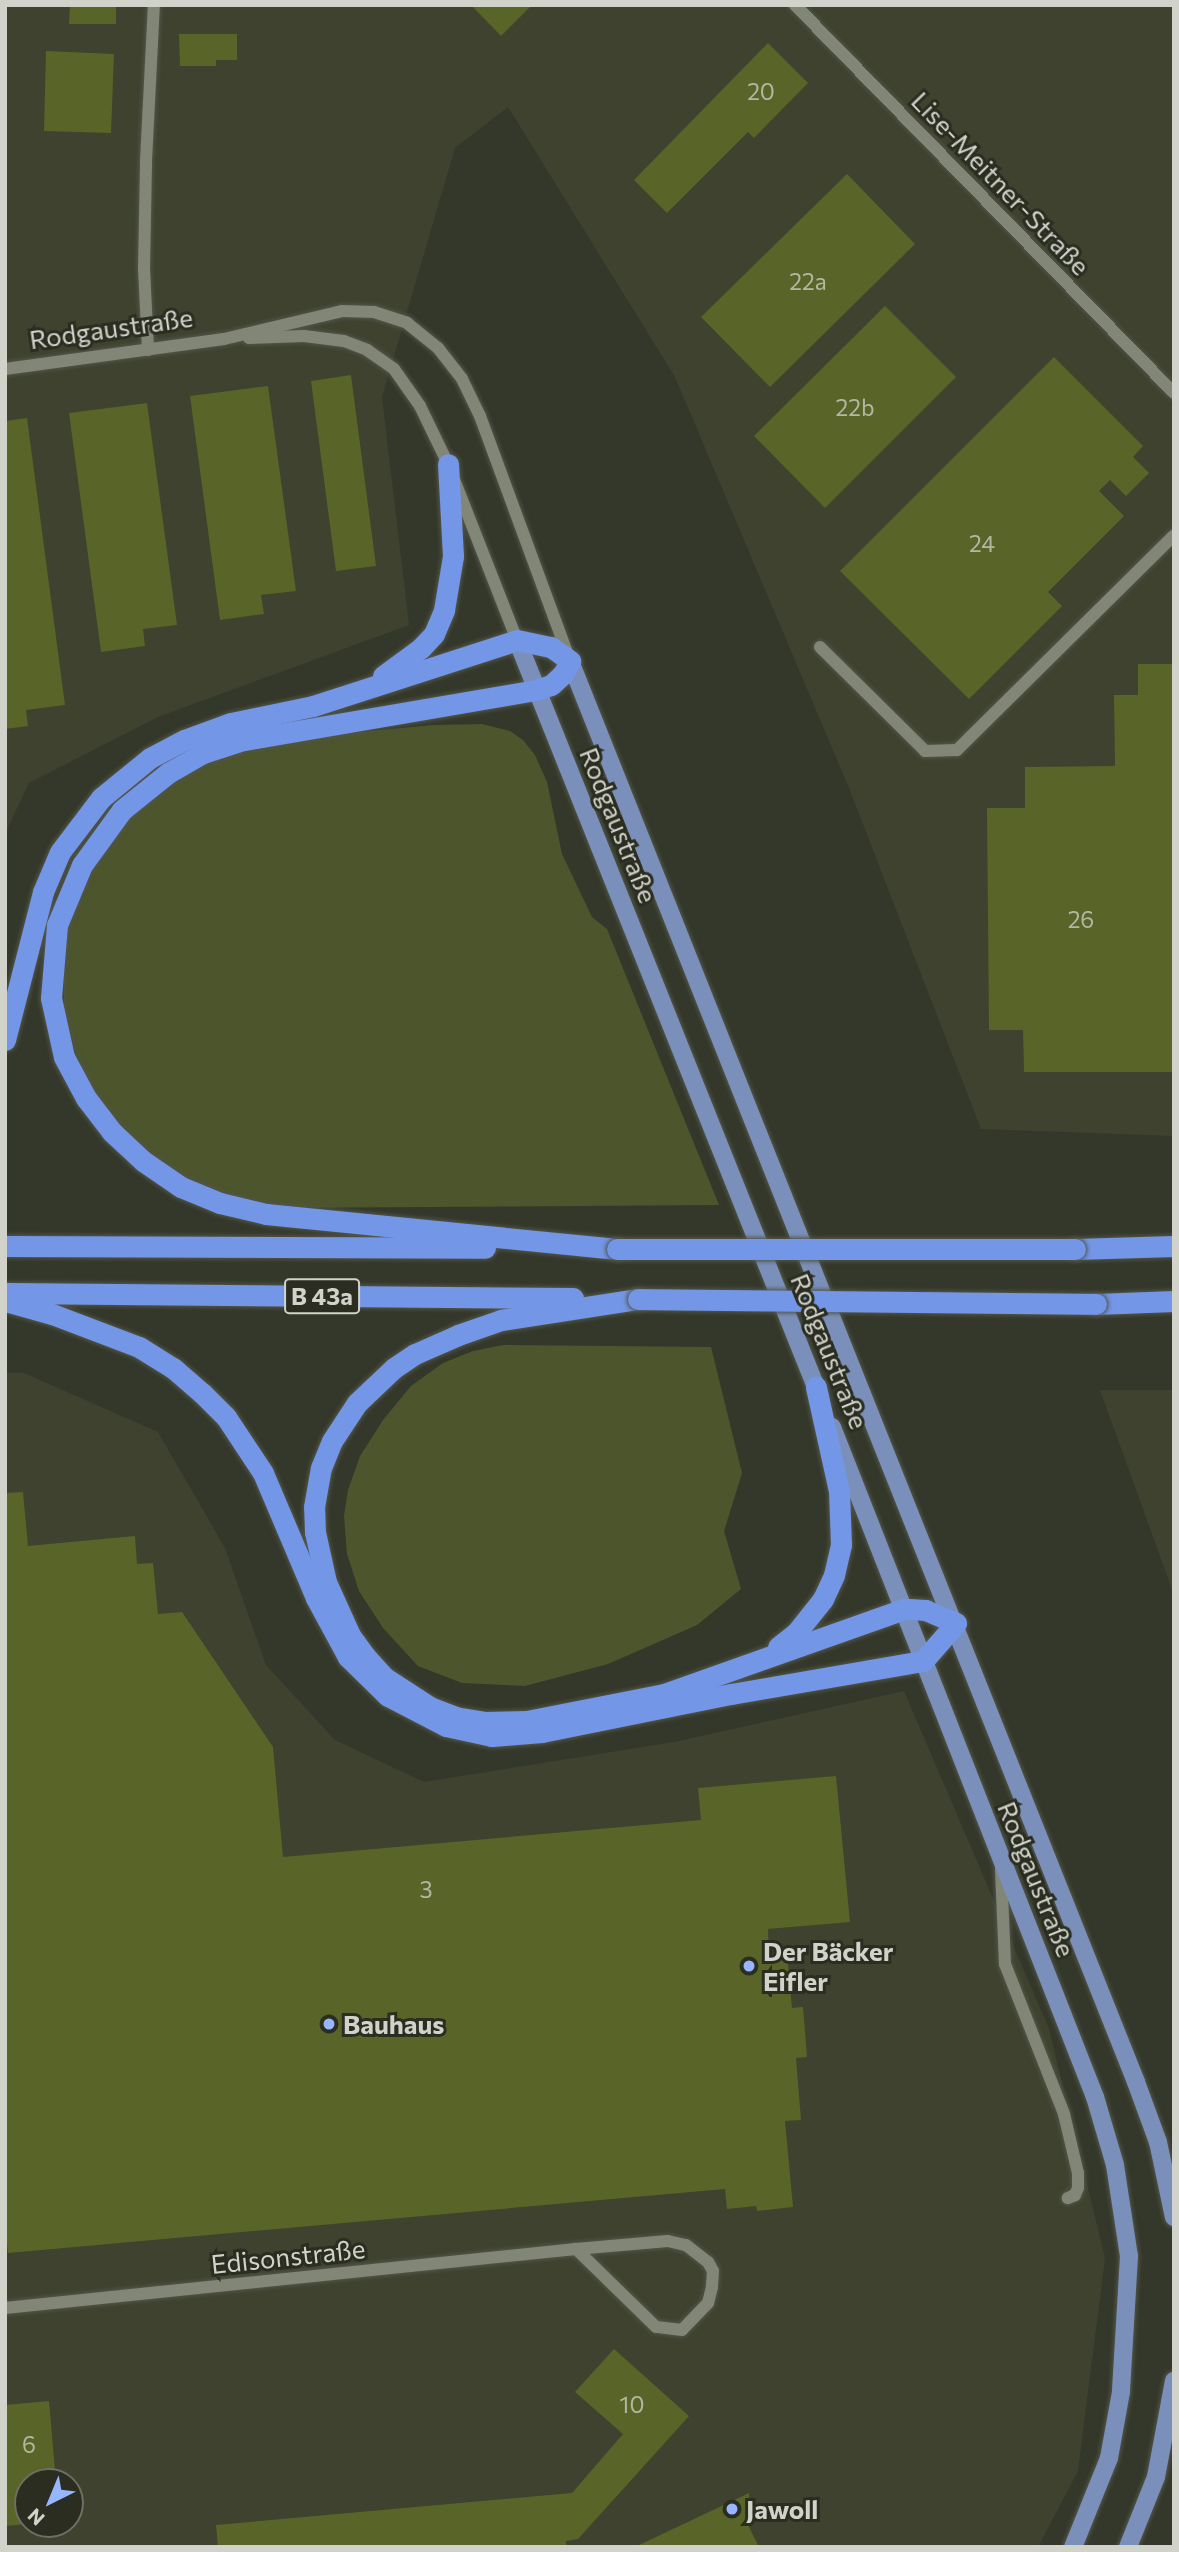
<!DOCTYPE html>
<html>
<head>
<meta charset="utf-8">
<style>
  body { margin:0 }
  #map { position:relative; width:1179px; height:2552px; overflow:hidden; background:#34382a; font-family:Commissioner,sans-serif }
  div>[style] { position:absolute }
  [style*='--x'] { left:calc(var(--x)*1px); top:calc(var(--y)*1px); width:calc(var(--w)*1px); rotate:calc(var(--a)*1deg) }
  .built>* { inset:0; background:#3e422e }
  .green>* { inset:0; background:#4d552d }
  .building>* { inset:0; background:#596429 }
  .roads { filter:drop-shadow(0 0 2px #52554a) drop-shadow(0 0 2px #52554a) }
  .minor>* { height:12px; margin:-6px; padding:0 6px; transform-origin:6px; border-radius:6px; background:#828676 }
  .major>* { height:18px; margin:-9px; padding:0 9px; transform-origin:9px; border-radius:9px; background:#7a90ba }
  .highway>* { height:21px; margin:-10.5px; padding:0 10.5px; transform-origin:10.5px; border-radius:10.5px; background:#7496e7 }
  .bridges { filter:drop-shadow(0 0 2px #52554a) drop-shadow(0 0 2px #52554a) }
  .highway-bridge>* { height:21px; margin:-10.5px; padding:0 10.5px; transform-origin:10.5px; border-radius:10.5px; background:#7496e7 }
  .dots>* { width:19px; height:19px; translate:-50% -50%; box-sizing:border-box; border:4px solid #2a2d20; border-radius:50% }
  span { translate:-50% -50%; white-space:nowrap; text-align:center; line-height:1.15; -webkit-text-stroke:6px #2a2d20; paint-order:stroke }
  .number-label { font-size:23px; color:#b3b7a2 }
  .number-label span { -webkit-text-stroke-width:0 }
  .shield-label span { padding:2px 5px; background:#2a2d20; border:2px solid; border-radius:5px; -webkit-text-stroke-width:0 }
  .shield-label { font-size:24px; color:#d1d3cb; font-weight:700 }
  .street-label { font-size:26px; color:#d1d3cb }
  .poi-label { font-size:26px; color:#d1d3cb; font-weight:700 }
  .left { translate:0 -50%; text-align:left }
  .frame { position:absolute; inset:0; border:7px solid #d1d3cb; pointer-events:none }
  .north { position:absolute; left:14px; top:2468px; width:70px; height:70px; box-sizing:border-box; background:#2a2d20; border:2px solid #6d6f64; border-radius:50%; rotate:223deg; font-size:19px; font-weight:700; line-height:28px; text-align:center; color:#d1d3cb }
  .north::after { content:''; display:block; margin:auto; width:24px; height:32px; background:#97b6fd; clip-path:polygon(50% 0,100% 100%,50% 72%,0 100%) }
</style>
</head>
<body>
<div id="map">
  <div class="built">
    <div style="clip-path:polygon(5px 5px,1174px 5px,1174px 1136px,981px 1129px,849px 788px,675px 377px,508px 107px,455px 148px,382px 397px,409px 625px,158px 717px,29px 783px,5px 834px)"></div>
    <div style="clip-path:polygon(evenodd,5px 1373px,24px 1373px,158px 1432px,225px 1548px,266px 1665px,335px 1740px,424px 1782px,674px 1742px,904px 1691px,1049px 2029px,1105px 2258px,1078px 2471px,1038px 2547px,5px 2547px,5px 1373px,28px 2482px,70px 2482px,70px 2524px,28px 2524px,28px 2482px)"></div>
    <div style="clip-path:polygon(1100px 1390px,1174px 1390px,1174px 1595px)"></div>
  </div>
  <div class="green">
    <div style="clip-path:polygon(482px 724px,510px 731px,523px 740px,535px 755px,547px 782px,562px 854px,592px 917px,607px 929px,719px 1205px,266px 1208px,181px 1179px,145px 1154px,117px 1126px,92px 1091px,75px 1052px,64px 1006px,64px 934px,86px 873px,126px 818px,172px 781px,207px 761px,248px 748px,329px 735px,433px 725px)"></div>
    <div style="clip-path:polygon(503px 1345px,711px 1347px,742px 1473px,724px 1531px,741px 1589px,697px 1625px,608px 1664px,525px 1686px,462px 1683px,418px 1666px,383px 1628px,359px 1591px,347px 1554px,344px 1516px,348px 1490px,360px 1456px,383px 1420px,411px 1386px,443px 1363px,473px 1351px)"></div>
  </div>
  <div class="building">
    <div style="clip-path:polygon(70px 5px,116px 5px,116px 24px,69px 24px)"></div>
    <div style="clip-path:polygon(471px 5px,532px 5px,501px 36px)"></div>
    <div style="clip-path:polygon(179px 34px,237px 34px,237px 60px,216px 60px,216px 66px,180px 66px)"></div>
    <div style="clip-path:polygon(768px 43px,808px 83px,754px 138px,748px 132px,667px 213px,634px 180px)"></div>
    <div style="clip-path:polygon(46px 51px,114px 54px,111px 133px,44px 131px)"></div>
    <div style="clip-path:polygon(847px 174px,915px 244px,770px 387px,701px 317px)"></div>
    <div style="clip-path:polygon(885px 306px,956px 377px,825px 508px,754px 436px)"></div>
    <div style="clip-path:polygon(1054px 357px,1143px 446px,1133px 457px,1149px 473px,1126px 496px,1110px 480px,1099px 491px,1124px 516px,1048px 592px,1062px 606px,969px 699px,840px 571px)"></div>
    <div style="clip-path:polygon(351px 375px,376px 566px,336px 571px,311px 381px)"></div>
    <div style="clip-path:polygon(268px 386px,296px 591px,261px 595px,264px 614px,220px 620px,190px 396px)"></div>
    <div style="clip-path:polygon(147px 403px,177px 625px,143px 629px,145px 646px,101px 652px,69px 413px)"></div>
    <div style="clip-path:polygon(27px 418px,65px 705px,26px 710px,28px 726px,5px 729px,5px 421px)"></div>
    <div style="clip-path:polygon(1138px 664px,1174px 664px,1174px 1072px,1024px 1072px,1023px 1030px,989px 1030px,987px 808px,1025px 808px,1025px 767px,1115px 766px,1114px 695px,1138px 695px)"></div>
    <div style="clip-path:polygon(23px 1492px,28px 1546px,135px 1536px,137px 1564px,153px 1563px,158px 1614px,182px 1612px,273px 1747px,283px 1857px,701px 1820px,698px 1788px,836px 1776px,850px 1922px,768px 1929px,769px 1955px,787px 1953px,792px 2008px,803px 2007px,807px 2057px,796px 2058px,801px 2120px,785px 2121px,793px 2207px,757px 2211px,756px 2206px,727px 2209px,725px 2189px,8px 2253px,5px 2225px,5px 1493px)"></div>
    <div style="clip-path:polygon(614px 2349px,689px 2416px,578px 2539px,566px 2541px,566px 2547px,218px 2547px,216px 2525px,572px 2493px,623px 2434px,575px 2392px)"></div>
    <div style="clip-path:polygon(49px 2401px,56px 2482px,28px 2482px,28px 2524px,5px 2526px,5px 2405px)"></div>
    <div style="clip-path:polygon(749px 2493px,748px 2525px,759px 2547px,635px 2547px)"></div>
  </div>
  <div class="roads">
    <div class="minor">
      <div style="--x:795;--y:5;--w:542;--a:45.67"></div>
      <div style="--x:249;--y:338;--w:55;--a:-2.1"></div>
      <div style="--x:304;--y:336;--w:40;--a:7.1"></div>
      <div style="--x:344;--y:341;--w:25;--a:21"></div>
      <div style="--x:367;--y:350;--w:33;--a:35"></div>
      <div style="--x:394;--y:369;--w:45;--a:54.9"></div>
      <div style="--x:420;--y:406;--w:64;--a:64.2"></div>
      <div style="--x:448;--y:464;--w:189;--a:68.6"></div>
      <div style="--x:148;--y:350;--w:81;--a:-92.8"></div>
      <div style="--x:144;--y:269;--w:108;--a:-88.9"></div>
      <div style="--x:146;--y:161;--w:156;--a:-87.1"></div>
      <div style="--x:5;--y:369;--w:221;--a:-7.8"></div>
      <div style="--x:224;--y:339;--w:121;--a:-13.3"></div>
      <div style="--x:342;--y:311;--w:32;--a:2"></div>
      <div style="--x:374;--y:312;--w:35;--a:18"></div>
      <div style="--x:407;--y:323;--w:40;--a:39"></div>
      <div style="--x:438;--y:348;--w:39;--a:52"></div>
      <div style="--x:462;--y:379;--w:41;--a:64.1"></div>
      <div style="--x:480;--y:416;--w:258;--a:69.8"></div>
      <div style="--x:820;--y:647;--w:148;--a:44.7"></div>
      <div style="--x:925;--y:751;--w:32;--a:-2"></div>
      <div style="--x:957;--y:750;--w:305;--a:-44.7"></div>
      <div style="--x:1001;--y:1869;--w:95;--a:87.6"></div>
      <div style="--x:1005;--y:1964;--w:161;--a:68.5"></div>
      <div style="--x:1064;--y:2114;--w:61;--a:76.7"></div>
      <div style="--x:1078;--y:2173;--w:15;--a:90"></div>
      <div style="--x:1078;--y:2188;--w:8;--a:113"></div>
      <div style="--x:1075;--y:2195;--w:8;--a:157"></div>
      <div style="--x:5;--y:2308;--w:574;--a:-5.9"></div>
      <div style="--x:576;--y:2249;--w:92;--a:-5"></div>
      <div style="--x:668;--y:2241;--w:18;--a:13"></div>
      <div style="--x:686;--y:2245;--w:28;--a:38"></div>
      <div style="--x:708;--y:2262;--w:10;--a:61"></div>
      <div style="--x:713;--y:2271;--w:16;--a:94"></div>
      <div style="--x:712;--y:2287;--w:16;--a:104"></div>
      <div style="--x:708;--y:2303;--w:37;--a:134"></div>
      <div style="--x:682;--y:2330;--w:26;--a:-173"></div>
      <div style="--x:656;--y:2327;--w:112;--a:-135.7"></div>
    </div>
    <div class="major">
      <div style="--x:517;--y:640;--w:815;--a:68.19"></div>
      <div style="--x:570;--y:661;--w:1530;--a:68.28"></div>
      <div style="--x:1136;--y:2082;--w:64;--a:69.9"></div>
      <div style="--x:1158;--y:2142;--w:77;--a:78"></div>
      <div style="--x:832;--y:1427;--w:720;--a:68.57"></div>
      <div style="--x:1095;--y:2097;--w:71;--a:73.6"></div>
      <div style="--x:1115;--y:2165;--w:92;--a:81.3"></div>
      <div style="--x:1129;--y:2256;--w:136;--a:93.4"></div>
      <div style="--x:1121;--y:2392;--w:67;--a:100.3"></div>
      <div style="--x:1109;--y:2458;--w:96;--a:112"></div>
      <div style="--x:1128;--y:2547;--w:75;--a:-68.2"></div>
      <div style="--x:1156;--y:2477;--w:98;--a:-79.4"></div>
    </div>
    <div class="highway">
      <div style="--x:383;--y:676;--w:47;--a:-36.4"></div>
      <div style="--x:421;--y:648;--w:19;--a:-47"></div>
      <div style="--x:434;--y:634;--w:26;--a:-67"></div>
      <div style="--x:444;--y:610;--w:55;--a:-80.5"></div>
      <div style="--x:453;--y:556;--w:92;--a:-93.1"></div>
      <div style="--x:5;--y:1040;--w:153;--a:-75.6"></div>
      <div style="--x:43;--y:892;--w:43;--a:-67"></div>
      <div style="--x:60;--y:852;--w:68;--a:-52.8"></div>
      <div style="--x:101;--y:798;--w:63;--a:-39.2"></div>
      <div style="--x:150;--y:758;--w:38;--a:-28"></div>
      <div style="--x:184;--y:740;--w:50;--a:-19.9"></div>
      <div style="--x:231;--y:723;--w:84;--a:-11.7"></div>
      <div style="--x:313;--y:706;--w:214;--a:-17.9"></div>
      <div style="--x:517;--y:640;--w:35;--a:12"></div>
      <div style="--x:551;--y:647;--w:24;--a:36"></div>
      <div style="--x:570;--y:661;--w:15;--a:118"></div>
      <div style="--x:563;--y:674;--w:16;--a:137"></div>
      <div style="--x:551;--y:685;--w:16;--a:162"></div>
      <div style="--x:536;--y:690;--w:297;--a:170.3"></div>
      <div style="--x:243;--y:740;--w:42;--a:162"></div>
      <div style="--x:203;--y:753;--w:40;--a:150.3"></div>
      <div style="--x:168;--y:773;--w:59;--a:141.2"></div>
      <div style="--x:122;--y:810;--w:68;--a:126"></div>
      <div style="--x:82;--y:865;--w:65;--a:112.6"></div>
      <div style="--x:57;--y:925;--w:73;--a:94.7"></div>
      <div style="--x:51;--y:998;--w:60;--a:77.6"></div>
      <div style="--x:64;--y:1057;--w:47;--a:61.8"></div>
      <div style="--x:86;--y:1098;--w:43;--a:52.6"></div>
      <div style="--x:112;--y:1132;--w:42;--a:43.1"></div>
      <div style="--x:143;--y:1161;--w:46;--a:34.4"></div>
      <div style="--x:181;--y:1187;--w:42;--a:22.3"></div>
      <div style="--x:220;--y:1203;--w:47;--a:13.4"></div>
      <div style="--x:266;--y:1214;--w:353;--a:5.7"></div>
      <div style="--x:5;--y:1246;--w:480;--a:0.2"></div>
      <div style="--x:1075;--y:1249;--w:99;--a:-1.7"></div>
      <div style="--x:7;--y:1293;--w:566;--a:0.51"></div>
      <div style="--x:5;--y:1301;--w:49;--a:15.5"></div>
      <div style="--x:52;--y:1314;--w:93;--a:20.8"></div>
      <div style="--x:139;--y:1347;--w:40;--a:32"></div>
      <div style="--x:173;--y:1368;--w:38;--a:41"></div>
      <div style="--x:202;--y:1393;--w:34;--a:45"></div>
      <div style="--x:226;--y:1417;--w:67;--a:56.5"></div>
      <div style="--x:263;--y:1473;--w:136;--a:67"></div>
      <div style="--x:316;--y:1598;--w:67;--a:61.5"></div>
      <div style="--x:348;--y:1657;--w:56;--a:44.3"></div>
      <div style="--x:388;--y:1696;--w:65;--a:27.3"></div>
      <div style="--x:446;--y:1726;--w:47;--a:12.3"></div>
      <div style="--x:492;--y:1736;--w:50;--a:-4.6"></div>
      <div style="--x:542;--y:1732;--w:193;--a:-11.4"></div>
      <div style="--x:731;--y:1694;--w:195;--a:-9.8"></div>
      <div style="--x:923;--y:1661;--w:50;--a:-49"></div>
      <div style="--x:956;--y:1623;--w:33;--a:-157"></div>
      <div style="--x:926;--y:1610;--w:22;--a:-177"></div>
      <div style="--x:904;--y:1609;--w:255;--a:160.5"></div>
      <div style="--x:664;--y:1694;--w:140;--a:168.9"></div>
      <div style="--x:527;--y:1721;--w:41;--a:178.6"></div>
      <div style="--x:486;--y:1722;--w:30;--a:-171"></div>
      <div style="--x:456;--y:1717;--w:28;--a:-159"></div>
      <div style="--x:430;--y:1707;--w:55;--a:-146.9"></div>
      <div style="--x:384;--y:1677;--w:28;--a:-132"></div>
      <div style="--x:365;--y:1656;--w:26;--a:-126"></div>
      <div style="--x:350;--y:1635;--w:58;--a:-114.4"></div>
      <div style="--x:326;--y:1582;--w:51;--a:-102.4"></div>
      <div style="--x:315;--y:1532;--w:25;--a:-92"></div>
      <div style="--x:314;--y:1507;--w:40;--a:-80"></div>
      <div style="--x:321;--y:1468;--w:29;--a:-68"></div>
      <div style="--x:332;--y:1441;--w:45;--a:-56.7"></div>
      <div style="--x:357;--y:1403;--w:51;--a:-43.4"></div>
      <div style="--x:394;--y:1368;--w:25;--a:-34"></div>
      <div style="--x:415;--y:1354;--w:47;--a:-23.8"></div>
      <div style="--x:458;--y:1335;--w:46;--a:-19.2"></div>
      <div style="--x:501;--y:1320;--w:139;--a:-8.7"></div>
      <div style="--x:1096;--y:1304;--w:78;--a:-2.2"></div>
      <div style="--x:778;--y:1647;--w:23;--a:-38"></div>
      <div style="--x:796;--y:1633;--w:43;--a:-51.5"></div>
      <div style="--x:823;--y:1599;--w:26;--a:-65"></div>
      <div style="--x:834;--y:1575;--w:31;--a:-77"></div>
      <div style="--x:841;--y:1545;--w:54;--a:-92.1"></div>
      <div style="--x:839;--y:1491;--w:107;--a:-102.5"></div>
    </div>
  </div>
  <div class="bridges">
    <div class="highway-bridge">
      <div style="--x:617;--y:1249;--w:458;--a:0"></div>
      <div style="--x:638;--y:1299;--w:458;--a:0.6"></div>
    </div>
  </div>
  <div class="dots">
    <div style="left:749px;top:1966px;background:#97b6fd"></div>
    <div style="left:329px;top:2024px;background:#97b6fd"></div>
    <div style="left:732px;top:2509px;background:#97b6fd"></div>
  </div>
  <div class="number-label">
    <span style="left:761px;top:91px">20</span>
    <span style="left:808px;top:281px">22a</span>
    <span style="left:855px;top:407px">22b</span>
    <span style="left:982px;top:543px">24</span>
    <span style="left:1081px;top:919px">26</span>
    <span style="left:426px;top:1889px">3</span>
    <span style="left:632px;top:2404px">10</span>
    <span style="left:29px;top:2444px">6</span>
  </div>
  <div class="shield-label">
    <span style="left:322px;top:1296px">B 43a</span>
  </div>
  <div class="street-label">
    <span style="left:1001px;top:183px;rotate:46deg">Lise-Meitner-Straße</span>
    <span style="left:111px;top:328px;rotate:-8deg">Rodgaustraße</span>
    <span style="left:619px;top:825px;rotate:68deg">Rodgaustraße</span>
    <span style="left:830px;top:1351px;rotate:68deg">Rodgaustraße</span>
    <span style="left:1037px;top:1879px;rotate:68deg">Rodgaustraße</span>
    <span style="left:288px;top:2256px;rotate:-6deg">Edisonstraße</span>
  </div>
  <div class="poi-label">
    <span class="left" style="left:763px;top:1966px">Der Bäcker<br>Eifler</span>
    <span class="left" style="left:343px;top:2024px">Bauhaus</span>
    <span class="left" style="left:746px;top:2509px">Jawoll</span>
  </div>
  <div class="frame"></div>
  <div class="north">N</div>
</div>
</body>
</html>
